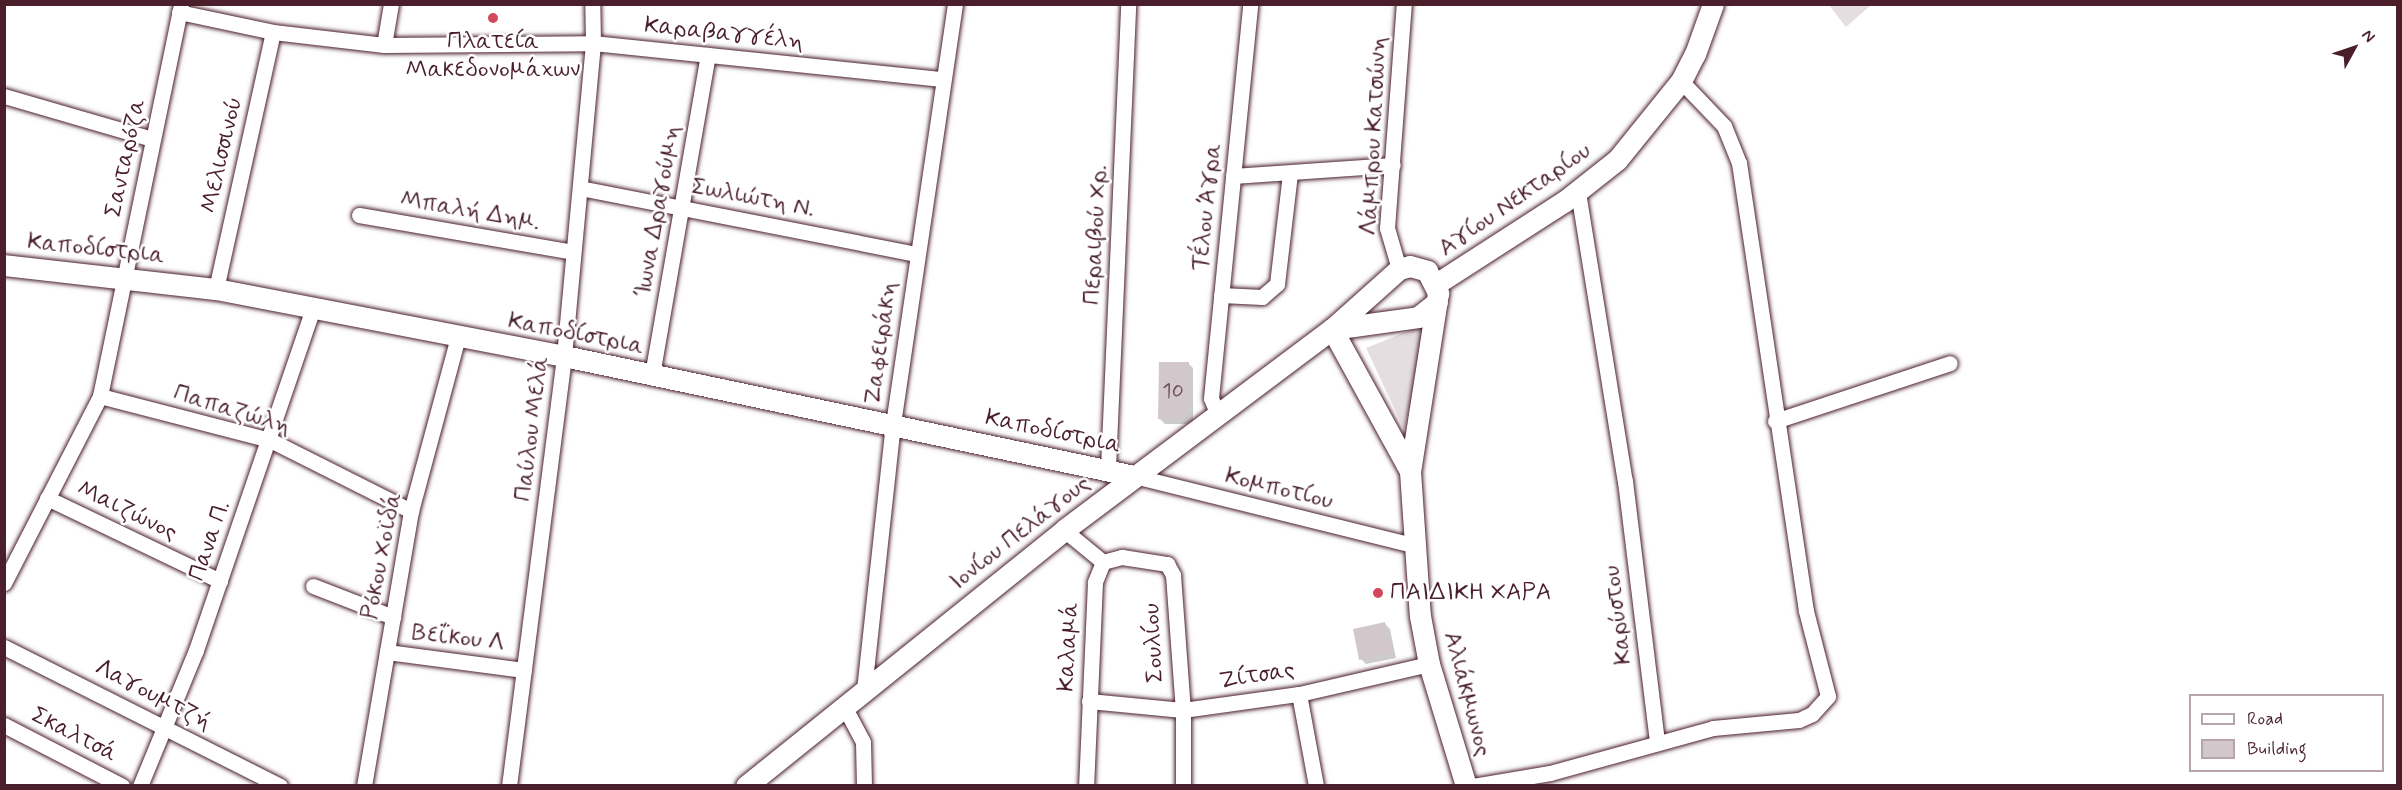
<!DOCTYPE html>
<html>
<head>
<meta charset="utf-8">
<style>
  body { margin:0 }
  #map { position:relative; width:2402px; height:790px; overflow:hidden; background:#fff; font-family:Mynerve,sans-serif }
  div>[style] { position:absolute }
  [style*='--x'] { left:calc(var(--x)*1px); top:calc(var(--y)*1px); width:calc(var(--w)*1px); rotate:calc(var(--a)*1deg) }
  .green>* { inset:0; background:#e5dee0 }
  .shadow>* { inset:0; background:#0003 }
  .building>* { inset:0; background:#d2c7cb }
  .roads { filter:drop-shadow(0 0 2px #4a1f2b) drop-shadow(0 0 2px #4a1f2b) }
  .street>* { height:15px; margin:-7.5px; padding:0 7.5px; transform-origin:7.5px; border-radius:7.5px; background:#fff }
  .secondary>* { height:21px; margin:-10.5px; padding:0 10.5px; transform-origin:10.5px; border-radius:10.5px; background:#fff }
  .dots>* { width:16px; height:16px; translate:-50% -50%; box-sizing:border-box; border:3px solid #fff; border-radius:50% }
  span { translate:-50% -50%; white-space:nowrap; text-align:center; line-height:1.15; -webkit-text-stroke:5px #fff; paint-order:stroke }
  .number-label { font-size:21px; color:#6c4953 }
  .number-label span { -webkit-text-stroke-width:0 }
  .street-label { font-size:24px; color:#4a1f2b }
  .poi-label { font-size:24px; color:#4a1f2b }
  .left { translate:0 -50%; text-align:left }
  .frame { position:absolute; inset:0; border:6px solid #4a1f2b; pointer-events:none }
  .legend { position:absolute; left:2189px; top:694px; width:195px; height:78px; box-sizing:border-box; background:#fff; border:2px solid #b7a5aa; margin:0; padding:8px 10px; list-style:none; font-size:18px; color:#4a1f2b }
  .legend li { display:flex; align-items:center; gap:12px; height:30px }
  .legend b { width:30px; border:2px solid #b7a5aa }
  .north { position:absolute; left:2324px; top:18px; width:60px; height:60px; -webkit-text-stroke:4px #fff; paint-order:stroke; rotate:50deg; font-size:16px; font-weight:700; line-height:24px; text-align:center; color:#4a1f2b }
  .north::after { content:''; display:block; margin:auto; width:21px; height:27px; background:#4a1f2b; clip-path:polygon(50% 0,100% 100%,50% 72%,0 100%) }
</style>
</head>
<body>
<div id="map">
  <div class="green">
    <div style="clip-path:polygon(1829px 5px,1871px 5px,1846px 27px)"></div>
    <div style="clip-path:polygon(1423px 325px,1419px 371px,1404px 429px,1366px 348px)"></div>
  </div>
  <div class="shadow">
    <div style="clip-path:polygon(1188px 363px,1193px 368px,1193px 424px,1165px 424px,1160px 419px)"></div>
    <div style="clip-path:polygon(1385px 624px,1390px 629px,1396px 658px,1366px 664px,1361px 659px)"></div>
  </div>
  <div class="building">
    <div style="clip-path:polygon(1159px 362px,1189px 362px,1188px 420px,1158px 419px)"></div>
    <div style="clip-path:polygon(1385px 622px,1392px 653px,1359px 660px,1353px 629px)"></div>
  </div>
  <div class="roads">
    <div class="street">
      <div style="--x:179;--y:12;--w:96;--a:12"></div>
      <div style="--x:273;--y:32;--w:112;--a:6.7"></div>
      <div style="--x:384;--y:45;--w:209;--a:-0.5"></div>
      <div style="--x:593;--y:43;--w:351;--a:5.9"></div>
      <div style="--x:384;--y:45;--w:42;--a:-80.3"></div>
      <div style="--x:4;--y:96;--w:154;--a:16.2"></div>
      <div style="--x:1233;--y:176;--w:160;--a:-3.9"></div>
      <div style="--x:580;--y:188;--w:343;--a:11.1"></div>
      <div style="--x:1578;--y:192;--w:293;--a:80.8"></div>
      <div style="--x:1625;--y:481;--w:264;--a:83"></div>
      <div style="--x:359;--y:215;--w:217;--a:9.8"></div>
      <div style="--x:1399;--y:269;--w:43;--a:-106.3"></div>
      <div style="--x:1387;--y:228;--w:225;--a:-85.7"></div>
      <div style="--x:216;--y:289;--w:263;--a:-77.5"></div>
      <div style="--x:1221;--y:295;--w:41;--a:2.8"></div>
      <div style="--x:1262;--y:297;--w:20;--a:-41"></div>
      <div style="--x:1277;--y:284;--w:111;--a:-83.3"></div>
      <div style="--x:652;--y:375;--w:325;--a:-80.1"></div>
      <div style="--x:100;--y:396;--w:176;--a:14.5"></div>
      <div style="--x:270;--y:440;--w:158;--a:26.7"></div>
      <div style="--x:1217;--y:413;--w:16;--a:-112"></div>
      <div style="--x:1211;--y:398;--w:396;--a:-84.3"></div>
      <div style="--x:1775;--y:421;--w:184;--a:-18.3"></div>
      <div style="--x:1108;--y:468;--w:464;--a:-87.5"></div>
      <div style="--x:1134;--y:476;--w:287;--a:13.9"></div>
      <div style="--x:47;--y:498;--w:192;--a:25.6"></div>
      <div style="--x:1064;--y:530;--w:50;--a:39.4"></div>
      <div style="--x:1103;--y:562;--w:22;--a:112"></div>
      <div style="--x:1095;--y:582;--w:204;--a:92.5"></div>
      <div style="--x:1103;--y:562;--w:20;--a:-15"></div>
      <div style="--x:1122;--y:557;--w:46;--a:8.8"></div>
      <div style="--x:1167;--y:564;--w:13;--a:61"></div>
      <div style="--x:1173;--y:575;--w:135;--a:85.8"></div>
      <div style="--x:1183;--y:710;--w:76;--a:90"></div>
      <div style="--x:4;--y:583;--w:210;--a:-62.8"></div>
      <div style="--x:100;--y:396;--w:400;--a:-78.3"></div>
      <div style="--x:313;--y:586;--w:86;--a:21.2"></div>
      <div style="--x:4;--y:647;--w:309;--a:26.7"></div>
      <div style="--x:387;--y:652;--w:138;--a:7.5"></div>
      <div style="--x:864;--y:690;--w:268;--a:-83.8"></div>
      <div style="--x:893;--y:424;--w:425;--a:-81.6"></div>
      <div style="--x:1299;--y:694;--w:94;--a:79.5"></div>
      <div style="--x:1089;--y:701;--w:94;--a:5.5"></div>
      <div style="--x:1183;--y:710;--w:117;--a:-7.9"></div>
      <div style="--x:1299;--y:694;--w:133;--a:-13"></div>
      <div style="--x:845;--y:708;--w:38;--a:62"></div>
      <div style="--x:863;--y:742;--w:44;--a:88.7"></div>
      <div style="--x:4;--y:725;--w:133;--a:27.3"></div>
      <div style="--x:140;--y:786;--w:147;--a:-67.6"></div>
      <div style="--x:196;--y:650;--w:361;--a:-71.1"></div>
      <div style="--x:364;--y:786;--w:279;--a:-80.3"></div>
      <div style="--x:411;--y:511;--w:180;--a:-74.9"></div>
      <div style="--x:509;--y:786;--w:434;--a:-82.7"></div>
      <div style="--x:564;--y:356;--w:314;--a:-84.7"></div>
      <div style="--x:593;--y:43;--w:39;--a:-91"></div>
      <div style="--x:1473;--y:786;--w:78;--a:-9.6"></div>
      <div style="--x:1550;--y:773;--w:169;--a:-15.4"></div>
      <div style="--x:1713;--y:728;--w:86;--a:-5.3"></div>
      <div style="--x:1799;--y:720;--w:14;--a:-25"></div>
      <div style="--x:1812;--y:714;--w:24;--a:-48"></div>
      <div style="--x:1828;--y:696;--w:88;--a:-104.5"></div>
      <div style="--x:1806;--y:611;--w:453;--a:-98.5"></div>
      <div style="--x:1739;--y:163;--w:40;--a:-112"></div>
      <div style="--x:1724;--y:126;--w:62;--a:-133.7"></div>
    </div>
    <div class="secondary">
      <div style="--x:4;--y:265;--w:213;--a:6.5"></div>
      <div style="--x:216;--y:289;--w:354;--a:10.9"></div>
      <div style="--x:564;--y:356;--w:582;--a:11.89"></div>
      <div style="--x:1436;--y:284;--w:153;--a:-32.8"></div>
      <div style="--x:1565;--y:201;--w:66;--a:-38.3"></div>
      <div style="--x:1617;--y:160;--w:102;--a:-51"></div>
      <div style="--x:1681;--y:81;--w:30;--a:-63"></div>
      <div style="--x:1695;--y:54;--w:53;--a:-70.2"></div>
      <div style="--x:1332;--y:329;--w:162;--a:61.2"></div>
      <div style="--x:1332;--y:329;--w:87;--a:-7.9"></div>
      <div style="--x:1418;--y:317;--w:24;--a:-38"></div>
      <div style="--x:746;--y:786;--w:408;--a:-38.8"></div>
      <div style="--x:1064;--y:530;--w:335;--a:-36.9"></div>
      <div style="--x:1332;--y:329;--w:90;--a:-41.8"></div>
      <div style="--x:1399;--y:269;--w:11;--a:-15"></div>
      <div style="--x:1410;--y:266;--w:18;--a:16"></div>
      <div style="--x:1427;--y:271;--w:25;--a:63"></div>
      <div style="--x:1438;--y:293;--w:180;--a:98.9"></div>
      <div style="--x:1410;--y:471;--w:145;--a:86.1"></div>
      <div style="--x:1420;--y:616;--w:49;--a:79.4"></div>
      <div style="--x:1429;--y:664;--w:127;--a:73.1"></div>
    </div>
  </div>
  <div class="dots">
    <div style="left:493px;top:18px;background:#d1495b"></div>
    <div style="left:1378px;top:593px;background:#d1495b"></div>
  </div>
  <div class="number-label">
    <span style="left:1173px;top:391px">10</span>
  </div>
  <div class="street-label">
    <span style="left:724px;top:34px;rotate:6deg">Καραβαγγέλη</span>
    <span style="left:1374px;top:136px;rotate:-87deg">Λάμπρου Κατσώνη</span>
    <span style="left:222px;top:155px;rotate:-77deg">Μελισσινού</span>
    <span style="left:126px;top:158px;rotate:-78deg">Σανταρόζα</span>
    <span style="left:753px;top:198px;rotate:11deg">Σωλιώτη Ν.</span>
    <span style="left:1515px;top:200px;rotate:-35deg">Αγίου Νεκταρίου</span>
    <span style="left:1207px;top:207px;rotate:-84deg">Τέλου Άγρα</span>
    <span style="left:470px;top:211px;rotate:10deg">Μπαλή Δημ.</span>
    <span style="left:658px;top:211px;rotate:-80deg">Ίωνα Δραγούμη</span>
    <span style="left:1096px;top:235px;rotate:-87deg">Περαιβού Χρ.</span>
    <span style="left:96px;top:249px;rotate:6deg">Καποδίστρια</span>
    <span style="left:576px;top:334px;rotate:11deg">Καποδίστρια</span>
    <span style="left:881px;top:343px;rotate:-82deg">Ζαφειράκη</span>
    <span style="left:232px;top:410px;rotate:17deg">Παπαζώλη</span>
    <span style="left:532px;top:429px;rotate:-83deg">Παύλου Μελά</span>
    <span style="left:1053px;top:432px;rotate:12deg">Καποδίστρια</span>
    <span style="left:1279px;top:489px;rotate:14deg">Κομποτίου</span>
    <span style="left:127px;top:511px;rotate:26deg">Μαιζώνος</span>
    <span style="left:1020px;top:533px;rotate:-38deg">Ιονίου Πελάγους</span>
    <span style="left:210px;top:541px;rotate:-71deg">Πανα Π.</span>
    <span style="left:382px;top:556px;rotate:-79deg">Ρόκου Χοϊδά</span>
    <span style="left:1618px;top:615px;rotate:-97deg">Καρύστου</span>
    <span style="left:458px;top:638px;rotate:7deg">Βεΐκου Λ</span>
    <span style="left:1154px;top:643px;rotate:-93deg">Σουλίου</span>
    <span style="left:1069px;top:647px;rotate:-87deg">Καλαμά</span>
    <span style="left:1257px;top:676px;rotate:-9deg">Ζίτσας</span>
    <span style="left:1467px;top:694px;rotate:75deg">Αλιάκμωνος</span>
    <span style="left:153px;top:695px;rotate:27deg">Λαγουμτζή</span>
    <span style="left:74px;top:735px;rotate:27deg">Σκαλτσά</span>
  </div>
  <div class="poi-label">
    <span style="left:493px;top:56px">Πλατεία<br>Μακεδονομάχων</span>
    <span class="left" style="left:1390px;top:593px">ΠΑΙΔΙΚΗ ΧΑΡΑ</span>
  </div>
  <div class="frame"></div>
  <ul class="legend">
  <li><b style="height:8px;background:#fff"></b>Road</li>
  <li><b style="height:16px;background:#d2c7cb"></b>Building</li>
  </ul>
  <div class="north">N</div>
</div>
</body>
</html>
